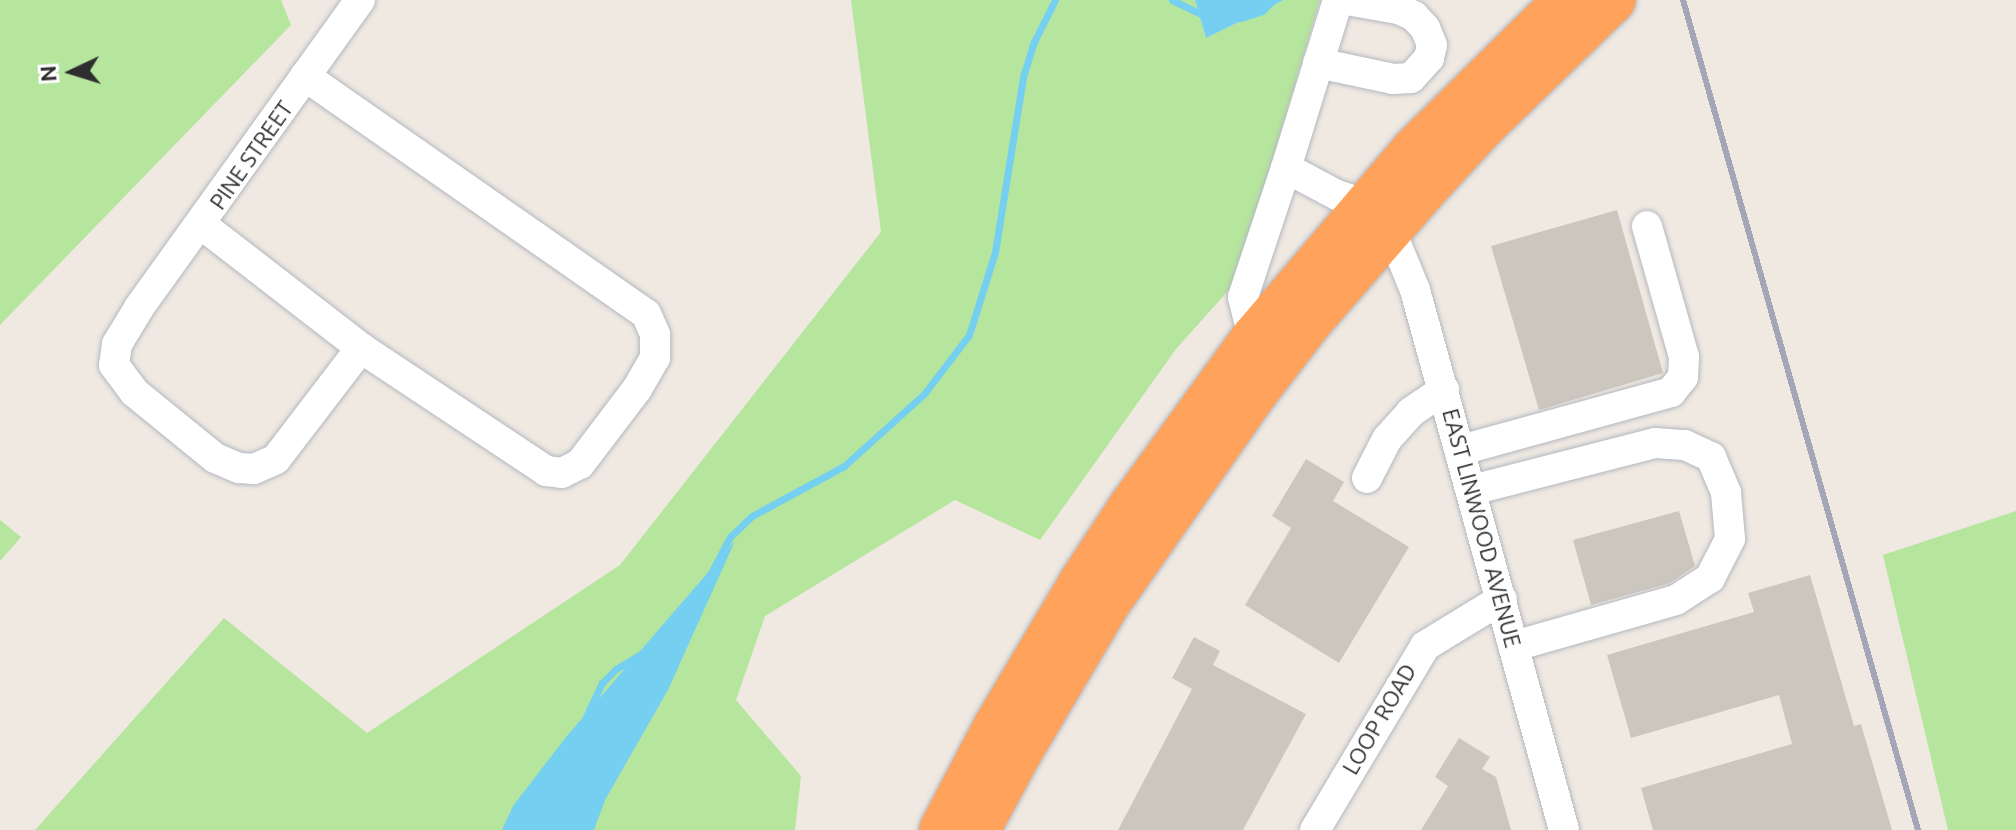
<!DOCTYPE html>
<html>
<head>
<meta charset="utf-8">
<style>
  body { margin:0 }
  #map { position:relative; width:2016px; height:830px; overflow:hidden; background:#efe9e1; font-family:Ubuntu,sans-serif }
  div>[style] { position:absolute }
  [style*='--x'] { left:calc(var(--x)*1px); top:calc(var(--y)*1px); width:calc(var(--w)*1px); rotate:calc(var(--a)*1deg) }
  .green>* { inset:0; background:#b6e59e }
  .water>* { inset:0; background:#75cff0 }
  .stream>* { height:7px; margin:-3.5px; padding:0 3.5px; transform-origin:3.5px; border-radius:3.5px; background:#75cff0 }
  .building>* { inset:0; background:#cbc7bf }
  .roads { filter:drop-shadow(0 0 2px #b4b7c1) drop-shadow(0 0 2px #b4b7c1) }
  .minor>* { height:30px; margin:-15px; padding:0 15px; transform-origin:15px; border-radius:15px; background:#fff }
  .highway>* { height:44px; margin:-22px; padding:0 22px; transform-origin:22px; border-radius:22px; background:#ffa35c }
  .rail>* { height:6px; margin:-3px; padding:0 3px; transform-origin:3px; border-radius:3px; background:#a3a6b8 }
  span { translate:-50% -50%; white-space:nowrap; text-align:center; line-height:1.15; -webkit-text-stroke:8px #fff; paint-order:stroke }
  .street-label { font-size:22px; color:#2e2e2e }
  .north { position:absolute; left:32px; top:32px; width:80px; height:80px; -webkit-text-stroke:6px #fff; paint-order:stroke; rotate:266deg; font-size:22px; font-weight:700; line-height:32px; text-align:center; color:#2e2e2e }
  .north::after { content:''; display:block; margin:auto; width:28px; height:36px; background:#2e2e2e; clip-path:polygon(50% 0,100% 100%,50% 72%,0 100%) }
</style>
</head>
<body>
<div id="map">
  <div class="green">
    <div style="clip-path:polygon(0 0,281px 0,291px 25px,0 325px)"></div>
    <div style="clip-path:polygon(851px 0,1195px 0,1206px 38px,1284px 0,1320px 0,1236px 282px,1176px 349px,1040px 540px,955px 500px,765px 616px,736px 700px,801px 776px,795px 830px,35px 830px,224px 618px,367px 733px,620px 565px,881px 232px)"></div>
    <div style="clip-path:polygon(2016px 511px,2016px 830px,1948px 830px,1883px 555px)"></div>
    <div style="clip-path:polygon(0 520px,21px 537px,0 561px)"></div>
  </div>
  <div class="water">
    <div style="clip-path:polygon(1195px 0,1284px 0,1206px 38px)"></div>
    <div style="clip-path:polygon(735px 541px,668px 690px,605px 800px,594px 830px,502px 830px,513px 806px,566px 737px)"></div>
  </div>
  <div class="stream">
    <div style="--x:1172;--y:0;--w:41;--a:25.9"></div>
    <div style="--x:1241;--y:18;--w:22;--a:-18"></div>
    <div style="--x:1262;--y:11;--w:16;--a:-45"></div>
    <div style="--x:711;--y:573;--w:41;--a:-62.2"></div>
    <div style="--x:730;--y:537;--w:30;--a:-44"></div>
    <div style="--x:752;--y:516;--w:105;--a:-28.5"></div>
    <div style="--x:844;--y:466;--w:108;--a:-42"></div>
    <div style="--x:924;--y:394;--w:74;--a:-52.7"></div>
    <div style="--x:969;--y:335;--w:87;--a:-72.6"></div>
    <div style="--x:995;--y:252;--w:177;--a:-80.9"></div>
    <div style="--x:1023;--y:77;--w:37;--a:-73"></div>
    <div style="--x:1034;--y:42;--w:47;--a:-63.4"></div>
    <div style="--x:585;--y:719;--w:40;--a:-65"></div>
    <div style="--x:602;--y:683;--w:20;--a:-45"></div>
    <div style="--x:616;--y:669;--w:31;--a:-31"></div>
  </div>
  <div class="building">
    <div style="clip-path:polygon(1617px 210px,1663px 373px,1539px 410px,1491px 246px)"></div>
    <div style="clip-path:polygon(1306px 459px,1344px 482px,1333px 501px,1409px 547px,1339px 663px,1245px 605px,1291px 528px,1272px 516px)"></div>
    <div style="clip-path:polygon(1679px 511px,1695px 566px,1670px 583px,1591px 605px,1573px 540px)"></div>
    <div style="clip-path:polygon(1810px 575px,1854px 726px,1861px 724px,1892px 830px,1653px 830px,1641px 788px,1792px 744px,1779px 695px,1631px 738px,1607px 655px,1754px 612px,1748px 593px)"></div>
    <div style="clip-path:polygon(1194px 637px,1220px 651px,1213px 665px,1306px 714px,1243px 830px,1118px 830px,1192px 689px,1172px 678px)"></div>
    <div style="clip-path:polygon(1459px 738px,1490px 757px,1482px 769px,1496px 777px,1511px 830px,1421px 830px,1448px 786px,1435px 777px)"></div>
  </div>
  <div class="roads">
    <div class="minor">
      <div style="--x:360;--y:0;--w:379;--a:125.7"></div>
      <div style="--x:139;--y:308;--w:42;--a:121.4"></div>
      <div style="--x:117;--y:344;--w:21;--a:98"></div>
      <div style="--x:114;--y:365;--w:34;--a:53"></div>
      <div style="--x:134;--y:392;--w:104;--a:39.2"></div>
      <div style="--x:215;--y:458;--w:26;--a:23"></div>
      <div style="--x:239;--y:468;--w:15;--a:4"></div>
      <div style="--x:254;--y:469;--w:24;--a:-24"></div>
      <div style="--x:276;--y:459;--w:140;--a:-52.6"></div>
      <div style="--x:1318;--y:63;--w:77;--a:12"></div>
      <div style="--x:1393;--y:79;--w:18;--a:-3"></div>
      <div style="--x:1411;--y:78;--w:27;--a:-48"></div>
      <div style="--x:1429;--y:58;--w:13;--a:-77"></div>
      <div style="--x:1432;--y:45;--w:18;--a:-112"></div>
      <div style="--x:1425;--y:28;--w:16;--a:-133"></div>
      <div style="--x:1414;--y:16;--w:17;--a:-156"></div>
      <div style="--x:1398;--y:9;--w:52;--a:-170"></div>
      <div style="--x:1286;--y:168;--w:176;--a:-72.8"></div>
      <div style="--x:202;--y:225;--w:201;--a:37.7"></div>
      <div style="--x:361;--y:348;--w:222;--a:33.6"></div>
      <div style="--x:546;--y:471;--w:16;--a:7"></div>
      <div style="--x:562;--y:473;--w:20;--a:-27"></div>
      <div style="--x:580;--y:464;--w:94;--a:-52.8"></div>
      <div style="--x:637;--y:389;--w:36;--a:-60"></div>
      <div style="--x:655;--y:358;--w:24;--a:-90"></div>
      <div style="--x:655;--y:334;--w:22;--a:-114"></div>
      <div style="--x:646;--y:314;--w:416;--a:-145.1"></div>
      <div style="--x:1390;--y:229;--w:66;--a:67.7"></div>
      <div style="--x:1415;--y:290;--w:560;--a:74.57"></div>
      <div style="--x:1253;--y:338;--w:42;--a:-103.7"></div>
      <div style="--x:1243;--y:297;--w:136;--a:-71.6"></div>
      <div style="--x:1286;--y:168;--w:58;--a:27.9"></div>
      <div style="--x:1337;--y:195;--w:29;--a:18"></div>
      <div style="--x:1461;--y:450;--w:218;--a:-15.4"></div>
      <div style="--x:1671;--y:392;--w:19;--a:-51"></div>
      <div style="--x:1683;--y:377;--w:20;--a:-87"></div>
      <div style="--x:1684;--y:357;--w:136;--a:-105.8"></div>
      <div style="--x:1367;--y:478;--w:44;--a:-62.9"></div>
      <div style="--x:1387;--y:439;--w:36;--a:-48"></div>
      <div style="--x:1411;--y:412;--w:40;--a:-34"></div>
      <div style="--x:1472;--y:490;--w:189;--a:-14.4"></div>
      <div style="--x:1655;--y:443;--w:30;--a:4"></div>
      <div style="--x:1685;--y:445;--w:29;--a:25"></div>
      <div style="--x:1711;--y:457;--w:39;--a:67"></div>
      <div style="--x:1726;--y:493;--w:46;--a:85"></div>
      <div style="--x:1730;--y:539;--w:44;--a:117.1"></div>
      <div style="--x:1710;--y:578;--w:40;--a:147.1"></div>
      <div style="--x:1676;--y:600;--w:167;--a:164.1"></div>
      <div style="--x:1315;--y:830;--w:214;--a:-59.1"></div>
      <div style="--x:1425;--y:646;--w:90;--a:-31.4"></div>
    </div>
    <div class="highway">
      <div style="--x:941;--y:830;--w:116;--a:-62.3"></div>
      <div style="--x:995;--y:727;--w:169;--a:-59.3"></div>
      <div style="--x:1081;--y:582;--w:91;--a:-56.7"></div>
      <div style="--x:1131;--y:506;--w:208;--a:-54"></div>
      <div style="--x:1253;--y:338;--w:248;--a:-49.6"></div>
      <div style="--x:1414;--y:149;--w:212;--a:-44.6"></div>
      <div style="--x:978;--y:830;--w:86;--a:-61.7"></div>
      <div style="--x:1019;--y:754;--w:173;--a:-59.4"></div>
      <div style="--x:1107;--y:605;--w:261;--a:-55"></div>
      <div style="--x:1257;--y:391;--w:88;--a:-52.4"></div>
      <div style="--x:1311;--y:321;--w:172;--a:-49"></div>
      <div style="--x:1424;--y:191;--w:87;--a:-47.3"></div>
      <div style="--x:1483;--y:127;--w:182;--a:-44.1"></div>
    </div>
  </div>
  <div class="rail">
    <div style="--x:1683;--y:0;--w:863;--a:74.19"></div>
  </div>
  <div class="street-label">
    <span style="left:251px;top:155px;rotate:-55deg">PINE STREET</span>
    <span style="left:1482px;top:528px;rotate:75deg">EAST LINWOOD AVENUE</span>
    <span style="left:1379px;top:719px;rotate:-60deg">LOOP ROAD</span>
  </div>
  <div class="north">N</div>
</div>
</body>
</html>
